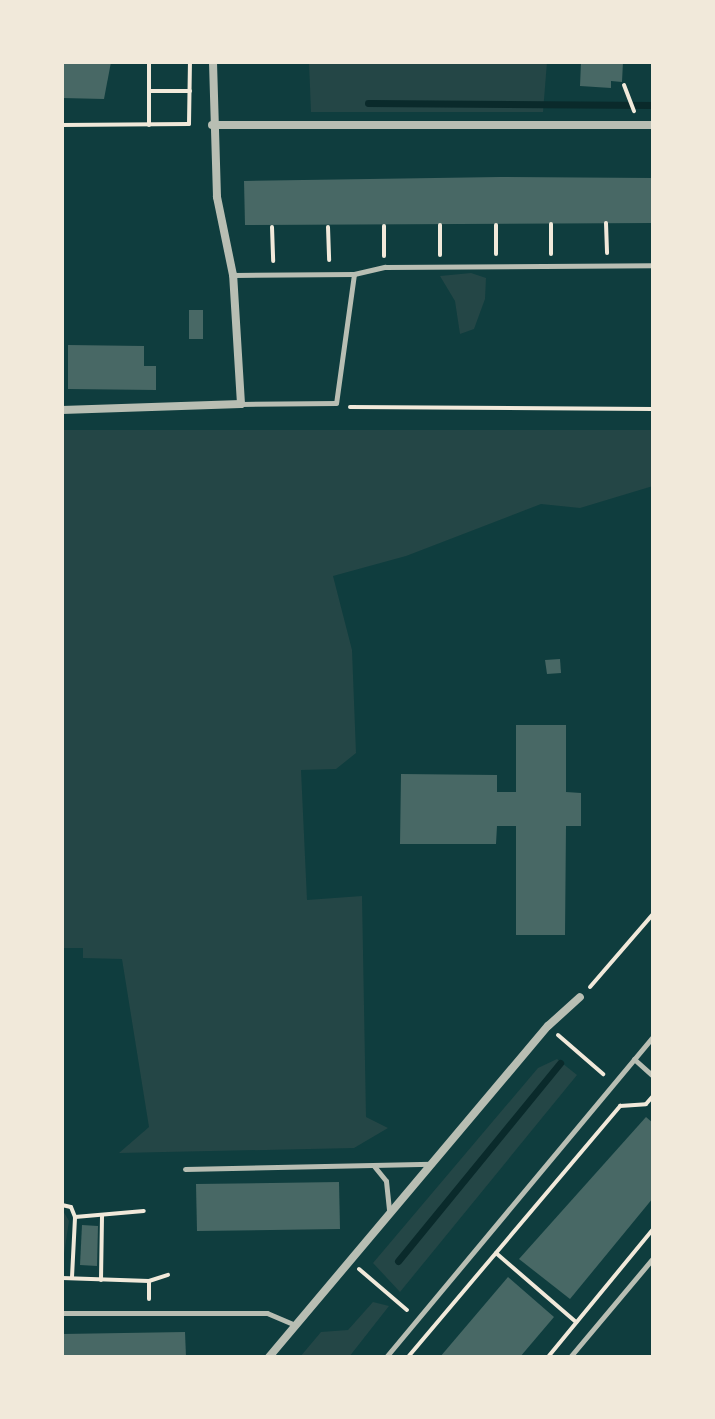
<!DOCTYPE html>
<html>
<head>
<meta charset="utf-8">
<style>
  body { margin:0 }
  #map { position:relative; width:715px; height:1419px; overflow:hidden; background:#0f3d3e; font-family:Inter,sans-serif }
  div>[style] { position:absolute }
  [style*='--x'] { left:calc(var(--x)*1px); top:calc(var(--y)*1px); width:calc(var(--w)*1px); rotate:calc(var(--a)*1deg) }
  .green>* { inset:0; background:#244646 }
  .stream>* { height:7px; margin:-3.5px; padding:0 3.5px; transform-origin:3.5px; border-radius:3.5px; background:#0a2a2b }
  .building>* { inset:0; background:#486865 }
  .path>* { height:4px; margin:-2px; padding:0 2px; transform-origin:2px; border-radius:2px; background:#f1e9da }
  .service>* { height:5px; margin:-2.5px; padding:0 2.5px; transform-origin:2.5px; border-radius:2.5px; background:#b8beb3 }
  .minor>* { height:8px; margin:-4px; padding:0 4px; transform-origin:4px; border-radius:4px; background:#b8beb3 }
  span { translate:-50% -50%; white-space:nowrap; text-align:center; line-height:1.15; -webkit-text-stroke:6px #f1e9da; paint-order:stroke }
  .frame { position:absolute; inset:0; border:64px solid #f1e9da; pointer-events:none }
</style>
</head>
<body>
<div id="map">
  <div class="green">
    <div style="clip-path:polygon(309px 62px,547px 62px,543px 112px,311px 112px)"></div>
    <div style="clip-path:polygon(471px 273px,486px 278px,485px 299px,474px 329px,460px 334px,455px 301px,440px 276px)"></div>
    <div style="clip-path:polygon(62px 430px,653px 430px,653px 486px,580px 508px,541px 504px,406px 556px,333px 576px,352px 650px,356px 753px,336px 769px,301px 770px,307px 900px,362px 896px,366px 1117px,388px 1128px,354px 1148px,119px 1153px,149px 1127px,122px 959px,83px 958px,83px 948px,62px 948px)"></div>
    <div style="clip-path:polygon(557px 1059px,577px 1075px,400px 1292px,373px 1263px,538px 1068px)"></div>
    <div style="clip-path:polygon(62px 1209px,69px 1221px,62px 1267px)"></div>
    <div style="clip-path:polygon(373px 1302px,389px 1306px,349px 1357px,300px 1357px,321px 1332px,348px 1330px)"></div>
  </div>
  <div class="stream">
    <div style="--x:368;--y:103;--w:285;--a:0.4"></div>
    <div style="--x:398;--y:1261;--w:256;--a:-50.7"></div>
  </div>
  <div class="building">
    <div style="clip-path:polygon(62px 62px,111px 62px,104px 99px,62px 98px)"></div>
    <div style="clip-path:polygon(581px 62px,623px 62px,622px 82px,611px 81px,611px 88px,580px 86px)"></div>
    <div style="clip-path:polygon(500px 177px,653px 178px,653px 223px,245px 225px,244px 181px)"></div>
    <div style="clip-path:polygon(189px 310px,203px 310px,203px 339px,189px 339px)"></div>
    <div style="clip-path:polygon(68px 345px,144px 346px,144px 366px,156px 366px,156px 390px,68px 389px)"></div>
    <div style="clip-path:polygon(560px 659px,561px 673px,547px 674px,545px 660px)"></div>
    <div style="clip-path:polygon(516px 725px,566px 725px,566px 792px,581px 793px,581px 826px,566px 826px,565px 935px,516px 935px,516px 826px,497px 826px,496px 844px,400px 844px,401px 774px,497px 775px,497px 792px,516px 792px)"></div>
    <div style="clip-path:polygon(646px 1117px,653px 1123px,653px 1198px,570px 1299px,519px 1259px)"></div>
    <div style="clip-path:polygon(339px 1182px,340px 1229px,197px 1231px,196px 1184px)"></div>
    <div style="clip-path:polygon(82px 1225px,98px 1226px,97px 1266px,80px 1265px)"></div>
    <div style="clip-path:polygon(508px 1277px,554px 1317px,520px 1357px,440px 1357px)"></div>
    <div style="clip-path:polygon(185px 1332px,186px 1357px,62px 1357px,62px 1334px)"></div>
  </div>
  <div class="path">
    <div style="--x:624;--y:85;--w:28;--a:69"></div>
    <div style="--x:149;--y:91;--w:41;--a:0"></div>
    <div style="--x:62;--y:125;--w:127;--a:-0.5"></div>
    <div style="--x:189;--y:124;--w:62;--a:-89.1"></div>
    <div style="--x:149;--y:125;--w:63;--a:-90"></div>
    <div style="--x:606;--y:223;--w:30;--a:88"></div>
    <div style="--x:551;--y:224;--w:30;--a:90"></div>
    <div style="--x:440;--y:225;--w:30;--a:90"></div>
    <div style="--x:496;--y:225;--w:29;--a:90"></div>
    <div style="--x:384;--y:226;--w:30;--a:90"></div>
    <div style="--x:272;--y:227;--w:34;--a:88"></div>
    <div style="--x:328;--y:227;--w:33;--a:88"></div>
    <div style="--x:350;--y:407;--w:303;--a:0.4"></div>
    <div style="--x:590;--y:987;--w:96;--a:-49.2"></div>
    <div style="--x:558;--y:1035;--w:60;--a:40.9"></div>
    <div style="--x:62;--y:1205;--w:9;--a:13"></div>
    <div style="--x:71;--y:1207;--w:11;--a:68"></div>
    <div style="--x:75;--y:1217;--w:69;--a:-5"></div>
    <div style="--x:496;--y:1253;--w:106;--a:40.8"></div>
    <div style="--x:359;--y:1269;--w:63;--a:40.5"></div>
    <div style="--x:72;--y:1277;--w:60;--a:-87.1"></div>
    <div style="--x:62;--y:1278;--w:87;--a:2"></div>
    <div style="--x:149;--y:1281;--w:18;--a:90"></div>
    <div style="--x:101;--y:1280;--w:65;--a:-89.1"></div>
    <div style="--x:149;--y:1281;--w:20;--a:-18"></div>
    <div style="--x:408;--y:1357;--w:329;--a:-49.8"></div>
    <div style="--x:620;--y:1106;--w:26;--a:-4"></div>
    <div style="--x:646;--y:1104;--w:11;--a:-49"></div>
    <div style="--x:548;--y:1357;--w:166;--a:-50.6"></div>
  </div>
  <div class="service">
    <div style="--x:354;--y:274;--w:32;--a:-13"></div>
    <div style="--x:385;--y:267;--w:268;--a:-0.4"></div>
    <div style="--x:234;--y:275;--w:120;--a:-0.5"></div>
    <div style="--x:354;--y:274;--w:130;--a:97.9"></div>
    <div style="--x:336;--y:403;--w:95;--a:179.4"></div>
    <div style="--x:634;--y:1059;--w:25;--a:42"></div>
    <div style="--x:374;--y:1166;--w:19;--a:51"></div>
    <div style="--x:386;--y:1181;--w:30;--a:84"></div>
    <div style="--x:185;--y:1169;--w:247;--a:-1.2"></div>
    <div style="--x:62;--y:1313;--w:205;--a:0"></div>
    <div style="--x:267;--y:1313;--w:30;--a:23"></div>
    <div style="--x:386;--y:1357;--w:418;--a:-50.2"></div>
    <div style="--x:570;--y:1357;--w:129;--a:-50"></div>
  </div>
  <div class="minor">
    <div style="--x:212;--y:125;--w:441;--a:0"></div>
    <div style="--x:62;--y:410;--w:179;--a:-1.9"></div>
    <div style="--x:241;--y:404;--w:129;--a:-93.5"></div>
    <div style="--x:233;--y:275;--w:80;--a:-101.6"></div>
    <div style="--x:217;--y:197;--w:135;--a:-91.7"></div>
    <div style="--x:269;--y:1357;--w:433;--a:-49.9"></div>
    <div style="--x:548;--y:1026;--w:43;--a:-42.2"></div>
  </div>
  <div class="frame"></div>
</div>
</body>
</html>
